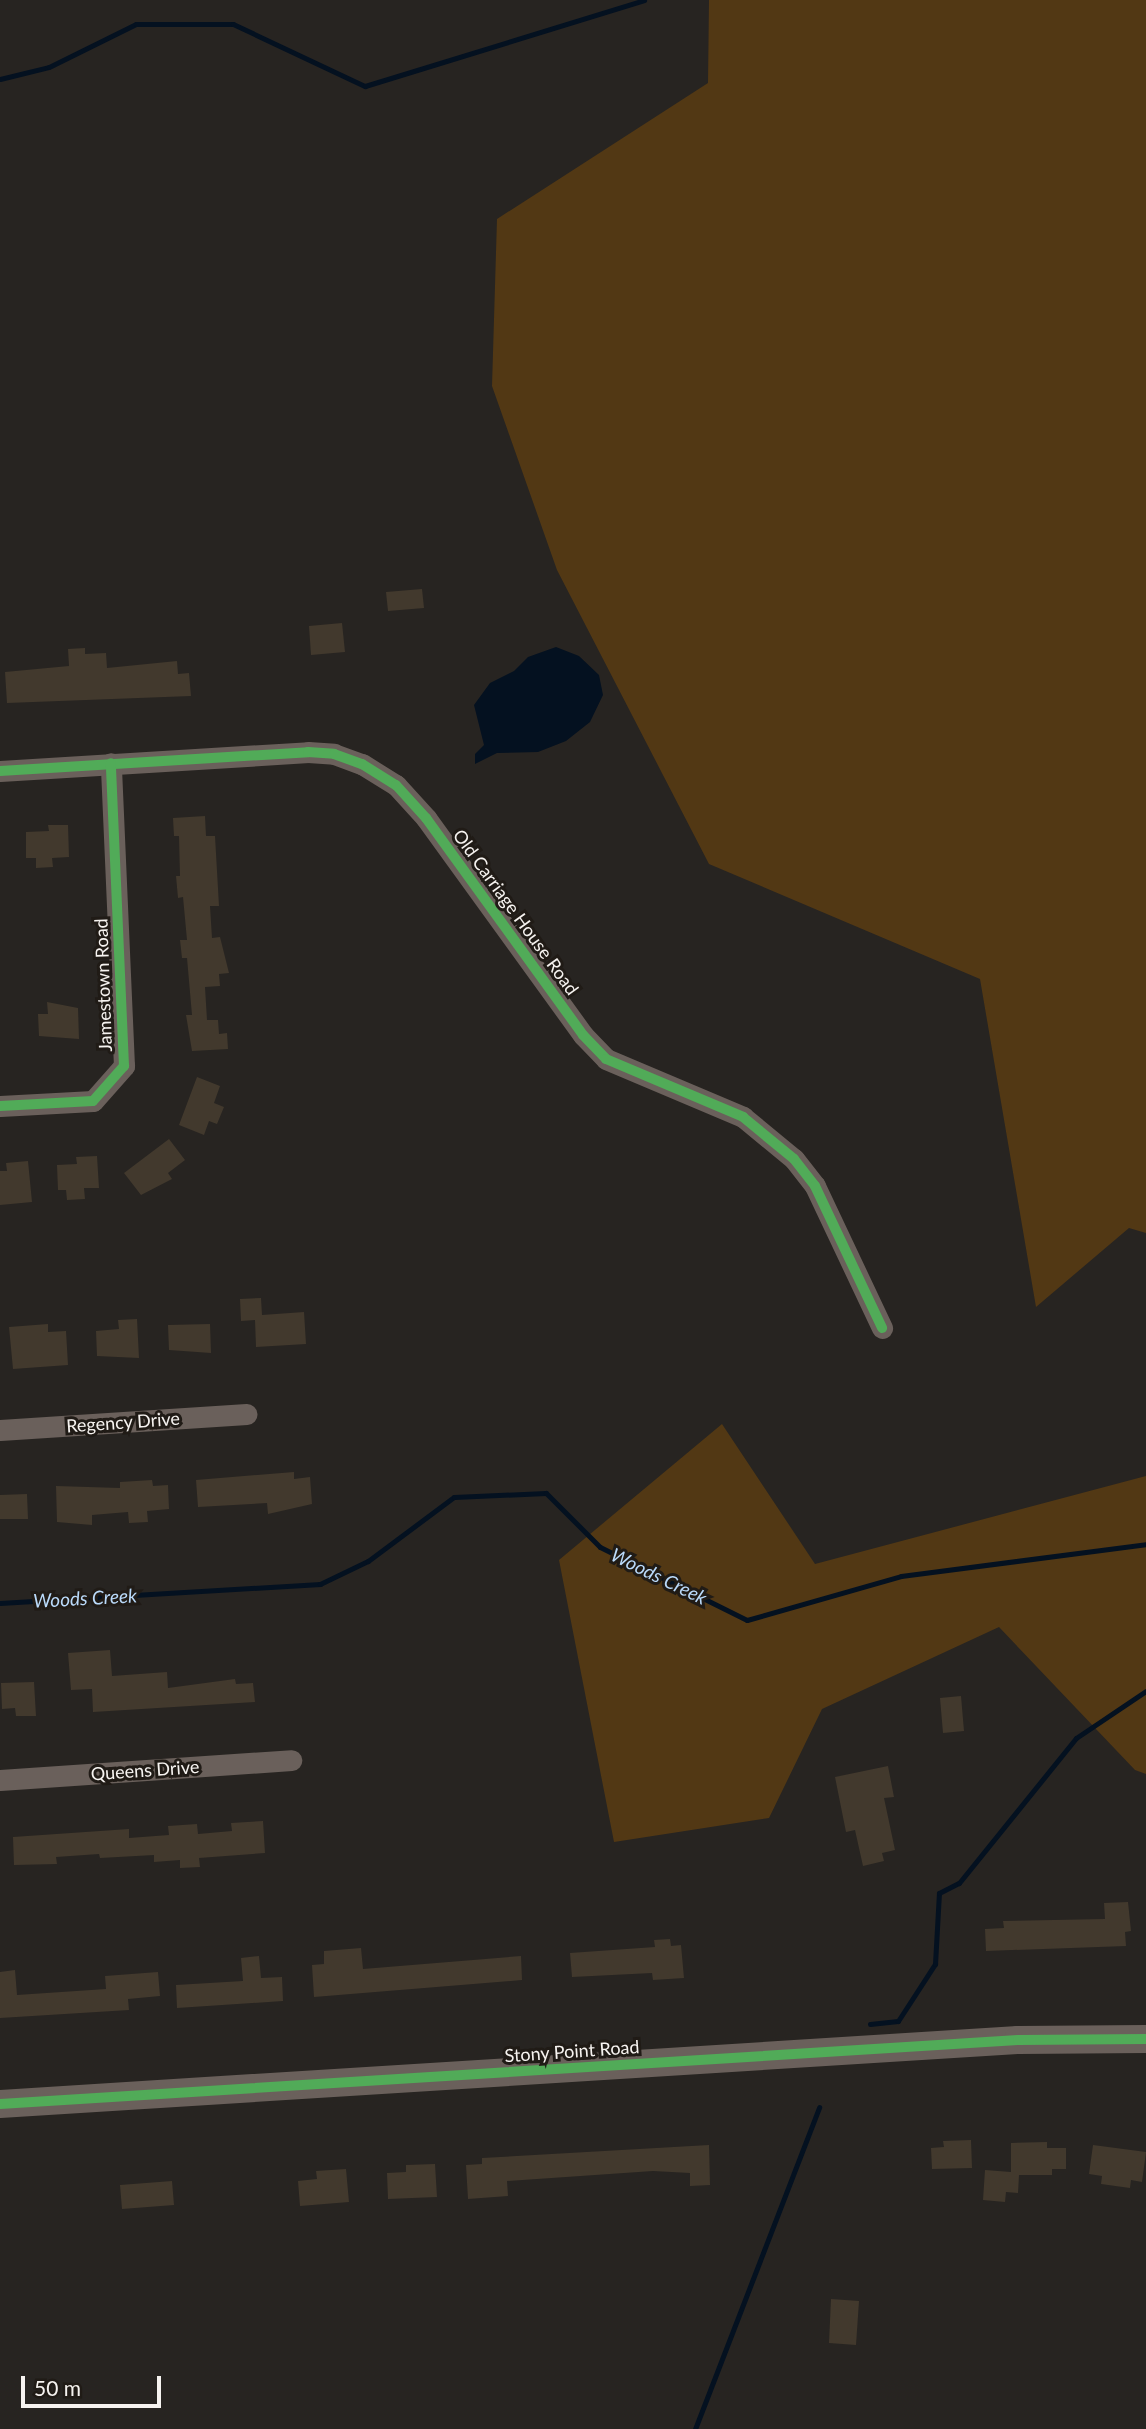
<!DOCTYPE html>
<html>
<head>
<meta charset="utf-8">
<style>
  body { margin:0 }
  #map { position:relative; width:1146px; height:2429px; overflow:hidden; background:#272421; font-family:Lato,sans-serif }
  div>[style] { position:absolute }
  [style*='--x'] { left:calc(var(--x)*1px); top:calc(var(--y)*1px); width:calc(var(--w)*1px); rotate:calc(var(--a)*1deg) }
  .green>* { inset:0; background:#523814 }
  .water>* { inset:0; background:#041120 }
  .stream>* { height:5px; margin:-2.5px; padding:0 2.5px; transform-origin:2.5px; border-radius:2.5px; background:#041120 }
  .building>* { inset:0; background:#42392d }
  .minor>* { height:21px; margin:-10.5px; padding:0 10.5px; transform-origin:10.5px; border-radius:10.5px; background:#6a605b }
  .tertiary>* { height:28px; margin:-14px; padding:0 14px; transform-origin:14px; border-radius:14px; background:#6a605b }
  .cycleway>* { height:10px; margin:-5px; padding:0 5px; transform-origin:5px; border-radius:5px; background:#51ab58 }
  span { translate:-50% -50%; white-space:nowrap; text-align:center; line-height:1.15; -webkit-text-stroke:6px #201b16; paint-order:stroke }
  .street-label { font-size:18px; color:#f6f3f0 }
  .water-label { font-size:19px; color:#badafa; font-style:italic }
  .scale { position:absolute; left:21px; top:2376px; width:140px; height:32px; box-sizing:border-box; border:4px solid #f6f3f0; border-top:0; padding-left:9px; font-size:21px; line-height:24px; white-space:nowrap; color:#f6f3f0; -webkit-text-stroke:5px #201b16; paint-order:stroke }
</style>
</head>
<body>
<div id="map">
  <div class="green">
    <div style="clip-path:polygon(709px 0,1146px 0,1146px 1233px,1129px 1228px,1036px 1307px,980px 979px,709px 864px,557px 570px,492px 386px,497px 219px,708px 83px)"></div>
    <div style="clip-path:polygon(722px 1424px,815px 1564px,1146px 1476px,1146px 1774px,1135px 1770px,999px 1627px,822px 1709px,769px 1818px,614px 1842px,559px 1560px)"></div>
  </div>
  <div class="water">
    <div style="clip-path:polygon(556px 647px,579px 656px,599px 675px,603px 695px,590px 722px,566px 741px,538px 752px,497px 753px,475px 764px,475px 754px,484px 745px,474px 705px,490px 683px,514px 671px,528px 657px)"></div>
  </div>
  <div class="stream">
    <div style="--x:0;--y:79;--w:50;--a:-13.8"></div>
    <div style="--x:49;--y:67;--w:97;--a:-26.3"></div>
    <div style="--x:136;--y:24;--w:97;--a:0"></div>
    <div style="--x:233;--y:24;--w:146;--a:25.2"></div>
    <div style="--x:365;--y:86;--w:292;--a:-17.1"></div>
    <div style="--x:0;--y:1603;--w:321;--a:-3.4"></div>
    <div style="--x:320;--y:1584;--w:53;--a:-25.6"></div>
    <div style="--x:368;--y:1561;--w:107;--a:-36.7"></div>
    <div style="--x:454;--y:1497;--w:92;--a:-2.5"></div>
    <div style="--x:546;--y:1493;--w:76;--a:45"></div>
    <div style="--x:600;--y:1547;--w:164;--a:26.4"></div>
    <div style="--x:747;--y:1620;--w:160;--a:-15.9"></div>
    <div style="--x:901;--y:1576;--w:247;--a:-7.4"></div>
    <div style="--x:870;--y:2024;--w:28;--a:-6"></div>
    <div style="--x:898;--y:2021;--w:68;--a:-57"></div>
    <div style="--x:935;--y:1964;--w:71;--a:-86.8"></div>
    <div style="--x:939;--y:1893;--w:22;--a:-27"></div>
    <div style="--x:959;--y:1883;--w:186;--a:-51.1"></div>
    <div style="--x:1076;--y:1738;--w:84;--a:-33.9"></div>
    <div style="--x:695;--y:2429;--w:345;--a:-68.9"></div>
  </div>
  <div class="building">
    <div style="clip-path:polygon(422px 589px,424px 608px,388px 611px,386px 592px)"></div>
    <div style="clip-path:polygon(342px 623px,345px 652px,311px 655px,309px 626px)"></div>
    <div style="clip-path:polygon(85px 648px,85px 654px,106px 653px,107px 668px,177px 661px,178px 674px,189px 673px,191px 696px,7px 703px,5px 672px,69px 666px,68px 649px)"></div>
    <div style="clip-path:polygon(205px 816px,206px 836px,215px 836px,219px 906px,210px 906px,212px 938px,220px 937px,229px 973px,219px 974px,220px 986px,205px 987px,207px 1020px,218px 1020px,219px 1034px,227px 1033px,228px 1049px,192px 1051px,186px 1015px,192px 1015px,187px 958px,182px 958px,180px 940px,187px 940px,183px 897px,178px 898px,176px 876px,180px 876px,179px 836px,174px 836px,173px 818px)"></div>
    <div style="clip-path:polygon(48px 825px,68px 825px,69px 857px,52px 858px,53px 867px,36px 868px,36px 858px,26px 858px,26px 832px,49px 831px)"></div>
    <div style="clip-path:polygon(47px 1002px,78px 1008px,79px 1039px,39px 1036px,38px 1014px,48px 1014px)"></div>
    <div style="clip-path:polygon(197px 1077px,220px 1086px,214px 1103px,224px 1107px,217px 1124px,209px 1121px,204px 1135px,179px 1125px)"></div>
    <div style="clip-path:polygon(169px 1139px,185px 1160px,168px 1173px,172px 1179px,141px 1195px,124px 1173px)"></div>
    <div style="clip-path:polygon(97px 1156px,99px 1188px,84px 1188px,85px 1199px,67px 1200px,66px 1190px,58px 1190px,57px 1165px,77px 1164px,76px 1157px)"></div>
    <div style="clip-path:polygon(28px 1161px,32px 1202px,0 1205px,0 1171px,7px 1171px,6px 1163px)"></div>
    <div style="clip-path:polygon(261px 1298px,262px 1315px,304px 1312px,306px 1344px,256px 1347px,255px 1320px,241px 1321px,240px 1299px)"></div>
    <div style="clip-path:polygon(137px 1319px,139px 1358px,97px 1356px,96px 1331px,119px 1329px,118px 1320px)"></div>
    <div style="clip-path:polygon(48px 1324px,48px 1332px,66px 1331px,68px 1365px,13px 1369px,9px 1327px)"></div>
    <div style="clip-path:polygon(210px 1324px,211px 1353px,169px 1350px,168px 1325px)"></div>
    <div style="clip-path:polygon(294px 1472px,294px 1479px,310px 1477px,312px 1504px,268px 1514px,267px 1503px,198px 1507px,196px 1480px)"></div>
    <div style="clip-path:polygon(152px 1480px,153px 1486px,168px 1485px,169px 1509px,147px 1511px,148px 1522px,129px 1523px,128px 1512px,92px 1515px,92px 1525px,57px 1522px,56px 1486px,120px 1488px,120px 1482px)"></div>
    <div style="clip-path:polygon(27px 1494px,28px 1519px,0 1519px,0 1495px)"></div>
    <div style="clip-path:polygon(110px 1650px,112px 1676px,167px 1672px,168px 1688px,235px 1679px,236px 1684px,253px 1683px,255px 1702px,93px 1712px,92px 1689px,71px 1690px,68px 1653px)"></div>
    <div style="clip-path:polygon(34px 1682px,36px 1716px,16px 1716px,15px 1708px,2px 1709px,1px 1683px)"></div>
    <div style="clip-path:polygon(961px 1696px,964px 1731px,943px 1733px,940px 1698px)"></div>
    <div style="clip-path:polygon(888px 1766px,894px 1797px,884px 1798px,895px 1850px,882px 1853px,884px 1861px,863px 1866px,855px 1830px,846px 1832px,835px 1777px)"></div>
    <div style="clip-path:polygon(263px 1821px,265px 1853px,199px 1858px,200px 1867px,180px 1868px,180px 1860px,154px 1862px,154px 1855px,100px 1858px,99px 1854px,56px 1857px,57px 1864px,14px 1865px,13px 1837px,129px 1829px,129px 1838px,169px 1835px,168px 1826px,197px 1824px,198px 1834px,232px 1831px,231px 1823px)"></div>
    <div style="clip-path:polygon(1128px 1902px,1131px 1931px,1125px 1932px,1126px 1946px,986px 1951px,985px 1929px,1004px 1928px,1003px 1921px,1105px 1919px,1104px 1903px)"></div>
    <div style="clip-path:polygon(670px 1939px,671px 1946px,681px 1945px,684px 1978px,653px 1980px,652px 1973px,572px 1977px,570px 1953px,655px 1947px,654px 1940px)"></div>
    <div style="clip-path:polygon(361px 1948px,363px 1969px,521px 1956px,522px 1980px,314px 1997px,312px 1965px,324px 1964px,324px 1951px)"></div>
    <div style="clip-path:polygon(259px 1956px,261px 1978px,282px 1977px,283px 2001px,177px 2008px,176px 1985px,243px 1981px,241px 1958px)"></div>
    <div style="clip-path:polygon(15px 1970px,17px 1995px,106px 1989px,105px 1976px,158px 1972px,160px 1996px,128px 1999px,129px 2010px,0 2018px,0 1972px)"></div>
    <div style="clip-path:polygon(971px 2140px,972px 2168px,932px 2169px,931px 2148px,944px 2147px,943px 2141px)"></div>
    <div style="clip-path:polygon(1047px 2142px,1047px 2148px,1066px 2148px,1066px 2169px,1052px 2169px,1052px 2175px,1019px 2175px,1018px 2193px,1006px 2192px,1005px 2202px,983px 2200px,985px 2170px,1011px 2172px,1011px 2143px)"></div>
    <div style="clip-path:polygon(709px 2145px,710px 2185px,690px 2186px,690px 2173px,653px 2171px,507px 2181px,508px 2196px,468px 2199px,466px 2165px,482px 2164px,482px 2158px)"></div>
    <div style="clip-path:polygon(1093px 2145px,1146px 2152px,1142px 2182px,1131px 2180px,1130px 2188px,1101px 2184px,1102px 2176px,1089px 2174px)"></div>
    <div style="clip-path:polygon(435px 2164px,437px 2197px,388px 2199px,387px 2173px,406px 2172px,406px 2165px)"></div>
    <div style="clip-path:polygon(346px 2169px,349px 2202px,300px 2206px,298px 2181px,317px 2179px,316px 2171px)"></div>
    <div style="clip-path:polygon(172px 2181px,174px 2205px,122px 2209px,120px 2185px)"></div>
    <div style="clip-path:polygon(831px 2299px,859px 2301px,856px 2345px,829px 2343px)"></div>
  </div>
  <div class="minor">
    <div style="--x:0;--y:771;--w:309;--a:-3.5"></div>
    <div style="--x:308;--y:752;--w:26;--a:4"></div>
    <div style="--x:334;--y:754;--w:30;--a:20"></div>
    <div style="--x:362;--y:764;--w:40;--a:32"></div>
    <div style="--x:396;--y:785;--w:45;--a:47.7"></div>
    <div style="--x:426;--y:818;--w:268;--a:54.1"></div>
    <div style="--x:583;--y:1035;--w:33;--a:46"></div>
    <div style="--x:606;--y:1059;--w:149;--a:22.9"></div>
    <div style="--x:743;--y:1117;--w:66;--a:39.5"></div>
    <div style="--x:794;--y:1159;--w:34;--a:52"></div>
    <div style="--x:815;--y:1186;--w:157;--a:64.7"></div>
    <div style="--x:0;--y:1106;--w:93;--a:-3.1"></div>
    <div style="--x:93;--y:1101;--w:47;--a:-48.5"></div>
    <div style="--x:124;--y:1066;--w:303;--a:-92.5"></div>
    <div style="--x:0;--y:1430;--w:247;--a:-3.7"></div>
    <div style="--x:0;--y:1780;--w:292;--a:-3.9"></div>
  </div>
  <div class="tertiary">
    <div style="--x:0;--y:2104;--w:1020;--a:-3.6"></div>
    <div style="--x:1018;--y:2040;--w:128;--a:-0.4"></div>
  </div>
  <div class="cycleway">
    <div style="--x:0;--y:771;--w:309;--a:-3.5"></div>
    <div style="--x:308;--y:752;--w:26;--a:4"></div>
    <div style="--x:334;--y:754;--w:30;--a:20"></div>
    <div style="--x:362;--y:764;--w:40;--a:32"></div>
    <div style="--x:396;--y:785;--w:45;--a:47.7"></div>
    <div style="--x:426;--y:818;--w:268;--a:54.1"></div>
    <div style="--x:583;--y:1035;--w:33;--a:46"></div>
    <div style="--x:606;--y:1059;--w:149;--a:22.9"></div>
    <div style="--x:743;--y:1117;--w:66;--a:39.5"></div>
    <div style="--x:794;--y:1159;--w:34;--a:52"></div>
    <div style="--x:815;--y:1186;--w:157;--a:64.7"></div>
    <div style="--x:0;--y:1106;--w:93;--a:-3.1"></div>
    <div style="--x:93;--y:1101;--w:47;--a:-48.5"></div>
    <div style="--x:124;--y:1066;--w:303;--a:-92.5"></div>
    <div style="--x:0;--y:2104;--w:1020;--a:-3.6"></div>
    <div style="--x:1018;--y:2040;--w:128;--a:-0.4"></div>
  </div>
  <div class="street-label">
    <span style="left:516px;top:912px;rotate:54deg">Old Carriage House Road</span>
    <span style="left:103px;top:985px;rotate:-92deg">Jamestown Road</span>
    <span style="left:123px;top:1422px;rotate:-4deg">Regency Drive</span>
    <span style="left:145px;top:1770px;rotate:-4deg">Queens Drive</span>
    <span style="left:572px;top:2051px;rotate:-4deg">Stony Point Road</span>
  </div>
  <div class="water-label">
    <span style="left:659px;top:1576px;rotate:26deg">Woods Creek</span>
    <span style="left:85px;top:1598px;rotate:-3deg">Woods Creek</span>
  </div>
  <div class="scale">50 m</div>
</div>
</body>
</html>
